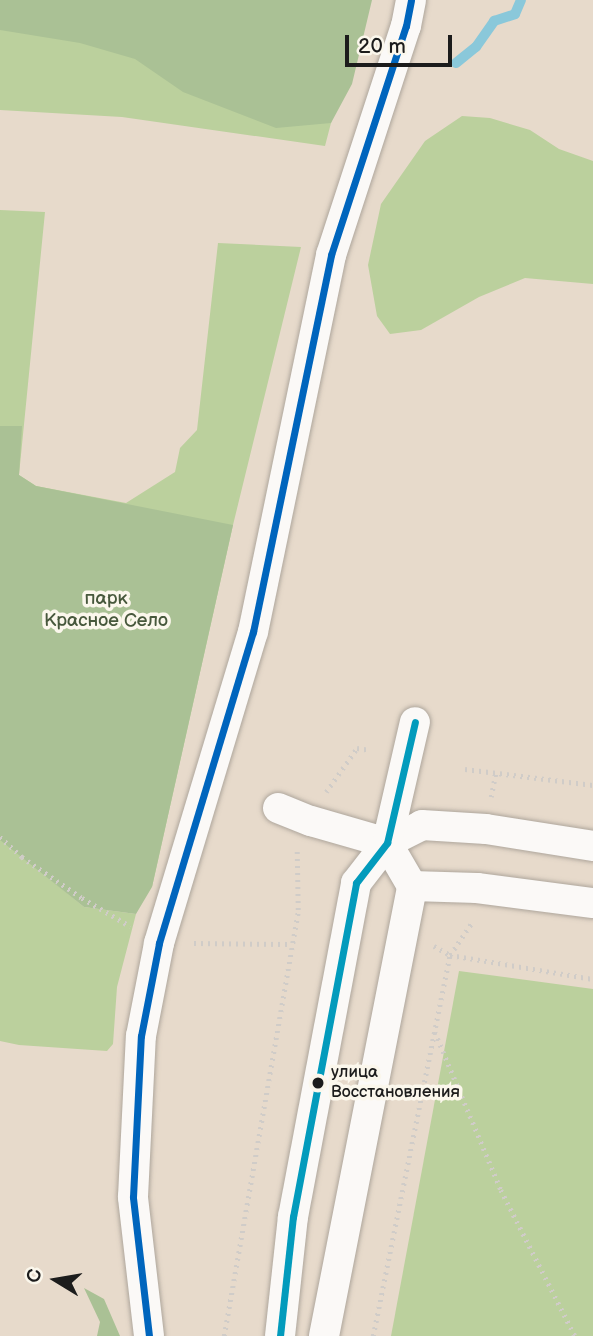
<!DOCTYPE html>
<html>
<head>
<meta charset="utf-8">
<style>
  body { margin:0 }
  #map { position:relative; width:593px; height:1336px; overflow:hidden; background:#e7dacb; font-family:"Balsamiq Sans",sans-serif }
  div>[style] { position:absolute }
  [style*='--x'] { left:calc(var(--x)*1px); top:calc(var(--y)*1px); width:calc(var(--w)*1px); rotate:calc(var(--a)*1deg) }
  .green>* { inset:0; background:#bbd09d }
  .forest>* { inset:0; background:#aac195 }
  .stream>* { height:10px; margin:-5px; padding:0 5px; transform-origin:5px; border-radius:5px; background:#8ac8da }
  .path>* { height:4.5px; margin-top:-2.25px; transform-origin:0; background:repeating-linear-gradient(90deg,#d0ccc8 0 2px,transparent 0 7px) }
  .roads { filter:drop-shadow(0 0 2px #aea69c) drop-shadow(0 0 2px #aea69c) }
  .street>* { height:30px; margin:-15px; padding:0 15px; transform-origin:15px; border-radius:15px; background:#fbf9f7 }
  .bus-1>* { height:7px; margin:-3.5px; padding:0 3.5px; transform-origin:3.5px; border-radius:3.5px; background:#0065bd }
  .bus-2>* { height:7px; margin:-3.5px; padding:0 3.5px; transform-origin:3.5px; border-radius:3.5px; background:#039bbc }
  .dots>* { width:19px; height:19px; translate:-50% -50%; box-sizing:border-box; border:4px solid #fbf7ec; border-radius:50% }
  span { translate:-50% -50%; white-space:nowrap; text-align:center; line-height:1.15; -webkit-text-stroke:7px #fbf7ec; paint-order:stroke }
  .bus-label { font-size:17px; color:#1c1c1c }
  .left { translate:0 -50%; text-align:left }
  .park-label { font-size:19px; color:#47583c }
  .north { position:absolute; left:21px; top:1245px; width:70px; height:70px; -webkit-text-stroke:5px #fbf7ec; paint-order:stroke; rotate:281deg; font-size:19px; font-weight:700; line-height:28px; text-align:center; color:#1c1c1c }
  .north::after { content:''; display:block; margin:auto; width:24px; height:32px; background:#1c1c1c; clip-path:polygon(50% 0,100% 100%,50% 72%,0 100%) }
  .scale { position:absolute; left:345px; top:35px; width:107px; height:32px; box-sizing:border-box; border:4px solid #1c1c1c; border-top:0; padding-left:9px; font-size:21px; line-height:24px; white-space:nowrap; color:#1c1c1c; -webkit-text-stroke:5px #fbf7ec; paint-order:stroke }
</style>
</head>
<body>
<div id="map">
  <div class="green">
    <div style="clip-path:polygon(0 0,363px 0,325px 146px,122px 117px,0 110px)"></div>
    <div style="clip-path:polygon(462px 116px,490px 118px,530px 130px,559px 149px,593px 161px,593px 284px,525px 278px,479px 297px,421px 330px,390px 334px,377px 316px,368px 265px,381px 204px,425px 141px)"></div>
    <div style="clip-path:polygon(0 210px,45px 212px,19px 475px,36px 486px,126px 503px,175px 472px,180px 448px,197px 430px,218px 243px,301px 247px,233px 525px,152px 887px,35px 867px,84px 907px,136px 914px,117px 987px,113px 1044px,107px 1051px,19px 1045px,0 1041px)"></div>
    <div style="clip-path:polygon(459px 971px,593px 989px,593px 1336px,391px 1336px)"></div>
  </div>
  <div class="forest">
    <div style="clip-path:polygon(0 0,372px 0,352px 84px,331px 123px,276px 128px,183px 92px,135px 59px,80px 43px,0 30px)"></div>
    <div style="clip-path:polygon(0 426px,22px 426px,19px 475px,36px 486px,233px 525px,152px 887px,136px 914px,84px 907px,0 840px)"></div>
    <div style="clip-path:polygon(84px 1288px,104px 1299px,120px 1336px,97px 1336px,100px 1322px)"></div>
  </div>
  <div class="stream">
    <div style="--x:456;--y:63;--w:26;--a:-39"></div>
    <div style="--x:476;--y:47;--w:32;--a:-55"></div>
    <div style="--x:494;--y:21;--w:22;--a:-18"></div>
    <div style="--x:515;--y:14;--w:15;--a:-67"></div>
  </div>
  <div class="path">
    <div style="--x:465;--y:769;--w:129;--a:7.1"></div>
    <div style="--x:326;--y:792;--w:54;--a:-54.8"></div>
    <div style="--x:357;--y:748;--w:13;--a:9"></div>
    <div style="--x:491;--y:797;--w:26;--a:-79"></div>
    <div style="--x:0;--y:837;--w:30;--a:42"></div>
    <div style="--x:22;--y:857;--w:73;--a:34.3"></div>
    <div style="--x:82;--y:898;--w:56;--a:30.3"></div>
    <div style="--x:194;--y:943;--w:97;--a:0.6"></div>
    <div style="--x:434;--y:946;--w:18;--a:29"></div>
    <div style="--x:450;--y:955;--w:145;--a:9.5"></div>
    <div style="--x:435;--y:1032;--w:171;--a:67.3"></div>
    <div style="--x:501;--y:1190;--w:164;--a:63.1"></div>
    <div style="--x:224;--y:1336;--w:432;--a:-80.1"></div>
    <div style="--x:298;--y:910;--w:60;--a:-91"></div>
    <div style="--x:373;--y:1336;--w:389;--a:-78.6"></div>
    <div style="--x:450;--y:955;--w:40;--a:-56"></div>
  </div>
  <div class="roads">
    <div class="street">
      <div style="--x:278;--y:808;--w:35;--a:22"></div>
      <div style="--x:311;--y:821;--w:79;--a:16.1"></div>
      <div style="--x:387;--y:843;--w:39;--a:-27"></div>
      <div style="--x:422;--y:825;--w:64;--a:3.6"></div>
      <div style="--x:486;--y:829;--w:108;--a:9"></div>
      <div style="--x:412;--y:886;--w:65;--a:1.8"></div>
      <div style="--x:477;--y:888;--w:117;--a:7.4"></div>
      <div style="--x:149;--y:1336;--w:140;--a:-96.6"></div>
      <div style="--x:133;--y:1197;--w:161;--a:-87.2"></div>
      <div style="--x:141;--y:1036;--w:95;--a:-79"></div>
      <div style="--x:159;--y:943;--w:325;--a:-73.2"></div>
      <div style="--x:253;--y:632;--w:385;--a:-78.3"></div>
      <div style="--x:331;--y:255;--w:241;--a:-71.9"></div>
      <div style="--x:406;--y:26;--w:26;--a:-79"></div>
      <div style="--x:280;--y:1336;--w:120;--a:-83.8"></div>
      <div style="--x:293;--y:1217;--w:340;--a:-79.3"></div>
      <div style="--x:356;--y:883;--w:51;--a:-52.2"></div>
      <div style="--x:387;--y:843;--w:124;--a:-77"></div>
      <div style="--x:324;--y:1336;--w:459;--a:-78.9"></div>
      <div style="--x:412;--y:886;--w:50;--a:-120.2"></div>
    </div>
  </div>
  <div class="bus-1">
    <div style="--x:149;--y:1336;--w:140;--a:-96.6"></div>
    <div style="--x:133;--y:1197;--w:161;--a:-87.2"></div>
    <div style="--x:141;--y:1036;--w:95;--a:-79"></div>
    <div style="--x:159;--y:943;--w:325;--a:-73.2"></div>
    <div style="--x:253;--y:632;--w:385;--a:-78.3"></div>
    <div style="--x:331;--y:255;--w:241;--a:-71.9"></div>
    <div style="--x:406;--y:26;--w:26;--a:-79"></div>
  </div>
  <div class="bus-2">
    <div style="--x:280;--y:1336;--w:120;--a:-83.8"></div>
    <div style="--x:293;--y:1217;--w:340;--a:-79.3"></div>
    <div style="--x:356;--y:883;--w:51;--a:-52.2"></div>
    <div style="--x:387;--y:843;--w:124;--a:-77"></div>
  </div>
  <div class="dots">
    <div style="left:318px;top:1083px;background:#1c1c1c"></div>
  </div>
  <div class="bus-label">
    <span class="left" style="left:331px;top:1083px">улица<br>Восстановления</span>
  </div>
  <div class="park-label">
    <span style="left:106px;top:610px">парк<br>Красное Село</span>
  </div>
  <div class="north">С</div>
  <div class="scale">20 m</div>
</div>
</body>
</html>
